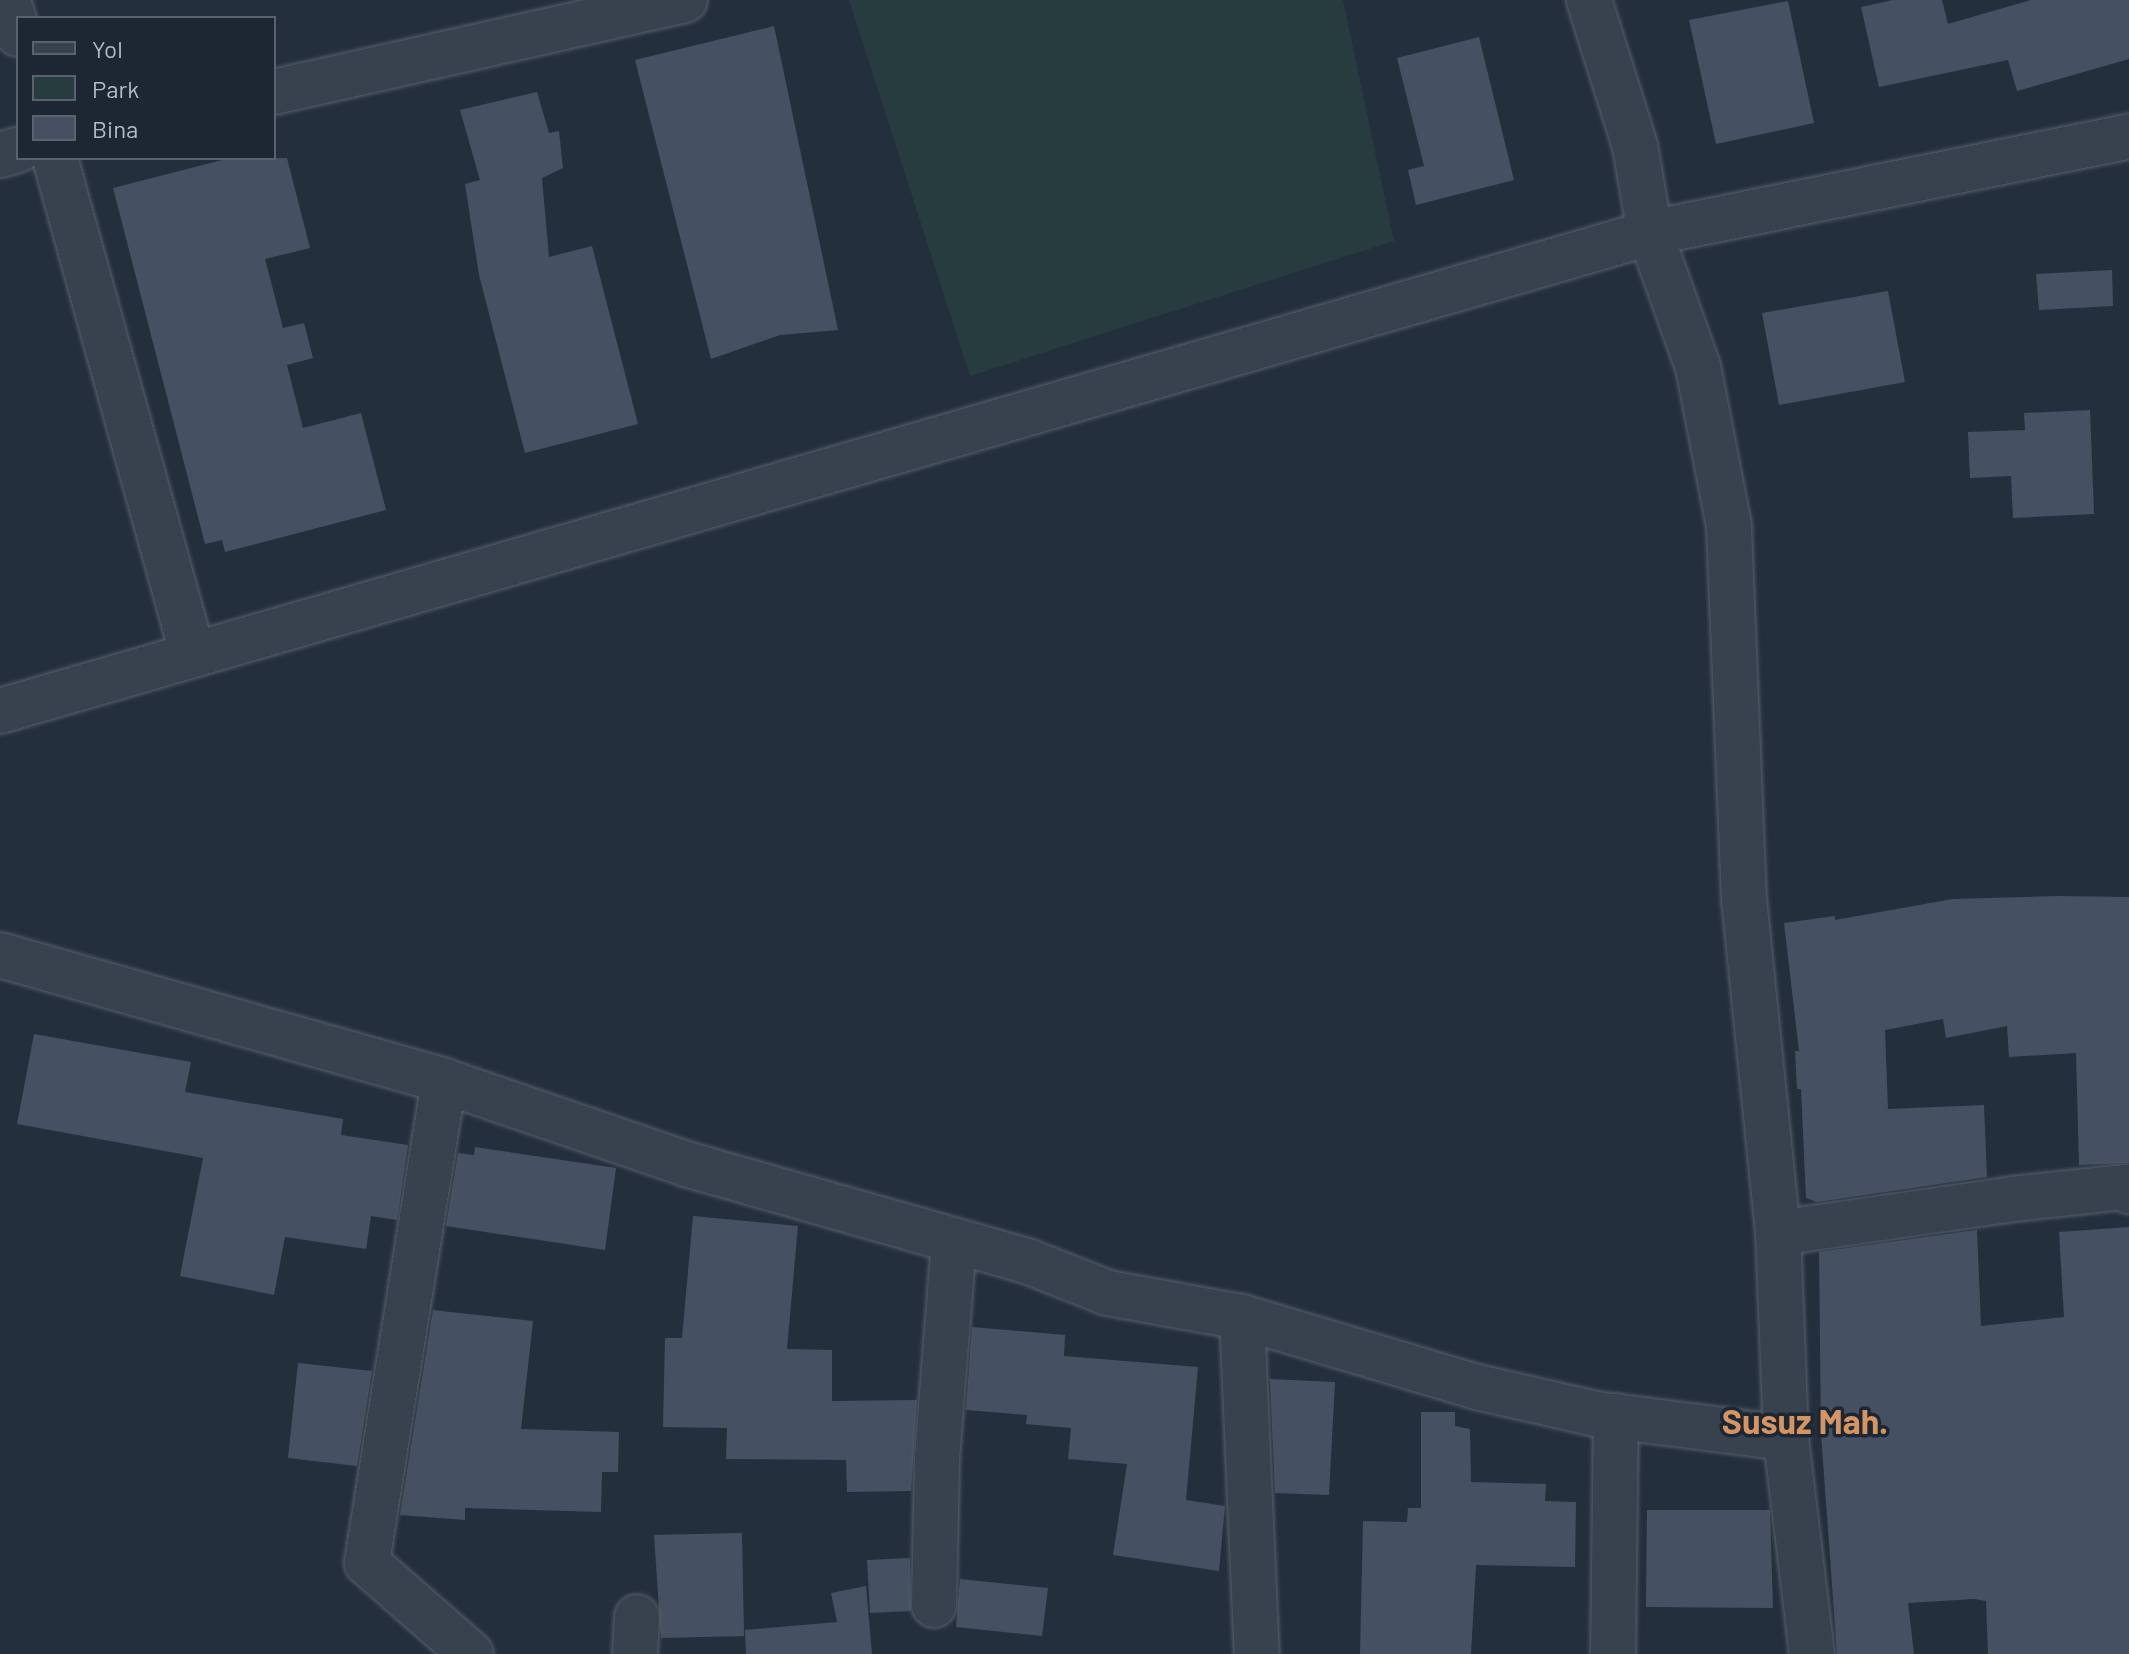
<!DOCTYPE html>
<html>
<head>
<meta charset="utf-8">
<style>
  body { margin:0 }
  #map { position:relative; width:2129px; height:1654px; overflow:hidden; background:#242f3e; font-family:Barlow,sans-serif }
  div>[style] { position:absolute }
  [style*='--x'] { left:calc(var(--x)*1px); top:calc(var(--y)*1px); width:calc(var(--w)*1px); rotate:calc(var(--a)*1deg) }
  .green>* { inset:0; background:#263c3f }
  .building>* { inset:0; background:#455162 }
  .roads { filter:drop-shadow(0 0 2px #565f6c) drop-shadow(0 0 2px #565f6c) }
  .minor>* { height:44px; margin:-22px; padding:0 22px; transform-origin:22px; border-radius:22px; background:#38414e }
  .tertiary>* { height:44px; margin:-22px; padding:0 22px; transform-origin:22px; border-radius:22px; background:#38414e }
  span { translate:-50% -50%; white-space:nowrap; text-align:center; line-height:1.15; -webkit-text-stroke:7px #1d2633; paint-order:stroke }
  .district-label { font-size:34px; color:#d59563; font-weight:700 }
  .legend { position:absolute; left:16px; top:16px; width:260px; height:144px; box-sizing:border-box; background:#1d2633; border:2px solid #59626f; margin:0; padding:10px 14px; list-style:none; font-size:24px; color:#b4bcc9 }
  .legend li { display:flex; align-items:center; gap:16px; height:40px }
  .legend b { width:40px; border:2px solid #59626f }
</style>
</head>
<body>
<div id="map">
  <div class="green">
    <div style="clip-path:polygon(849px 0,1343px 0,1394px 241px,970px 376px)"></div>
  </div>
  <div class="building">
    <div style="clip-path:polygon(1893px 0,1942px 0,1948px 24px,2031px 0,2129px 0,2129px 59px,2017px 91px,2008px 60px,1879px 87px,1861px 7px)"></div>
    <div style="clip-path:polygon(1788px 1px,1814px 123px,1716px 144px,1689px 20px)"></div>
    <div style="clip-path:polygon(774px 26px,838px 330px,780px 335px,711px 359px,635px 60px)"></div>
    <div style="clip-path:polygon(1479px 37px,1514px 180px,1416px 205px,1408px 170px,1424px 166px,1397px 58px)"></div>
    <div style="clip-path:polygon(537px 92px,549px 133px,559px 131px,563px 168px,542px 178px,549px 257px,592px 246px,638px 424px,525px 453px,479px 275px,465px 184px,480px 180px,460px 110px)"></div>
    <div style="clip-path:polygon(230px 158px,287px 158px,310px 248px,265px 259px,283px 328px,304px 323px,313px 358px,287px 365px,303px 428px,361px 413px,386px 510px,225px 552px,222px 540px,205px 544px,113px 188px)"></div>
    <div style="clip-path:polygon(2112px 270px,2113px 306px,2039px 310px,2036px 274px)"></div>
    <div style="clip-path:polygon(1888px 291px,1905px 382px,1779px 405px,1762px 313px)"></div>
    <div style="clip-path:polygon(2090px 410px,2094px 514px,2013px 518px,2011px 476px,1970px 478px,1968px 432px,2025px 430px,2024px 413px)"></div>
    <div style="clip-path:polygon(2057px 896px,2129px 897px,2129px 1163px,2079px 1165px,2076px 1053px,2009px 1057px,2007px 1026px,1946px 1038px,1943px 1019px,1885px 1030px,1888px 1109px,1984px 1105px,1987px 1177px,1817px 1202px,1806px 1198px,1801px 1089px,1797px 1089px,1795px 1051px,1799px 1051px,1784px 923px,1835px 916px,1835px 920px,1953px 899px)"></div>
    <div style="clip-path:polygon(34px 1034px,191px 1062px,185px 1092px,343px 1119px,341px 1135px,408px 1145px,397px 1220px,371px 1216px,366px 1249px,285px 1237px,274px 1295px,180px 1276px,203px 1158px,17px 1124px)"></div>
    <div style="clip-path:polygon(475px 1147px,616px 1168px,605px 1250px,446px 1226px,458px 1153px,474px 1155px)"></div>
    <div style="clip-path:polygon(693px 1216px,798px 1226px,787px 1349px,832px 1350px,832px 1401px,917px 1400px,911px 1491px,847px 1492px,846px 1460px,726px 1459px,727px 1428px,663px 1427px,665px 1338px,682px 1338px)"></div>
    <div style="clip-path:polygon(2129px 1227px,2129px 1654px,1988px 1654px,1986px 1601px,1974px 1599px,1908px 1603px,1914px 1654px,1837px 1654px,1821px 1434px,1819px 1252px,1977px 1230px,1981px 1326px,2064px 1317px,2059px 1232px)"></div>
    <div style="clip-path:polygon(433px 1310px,533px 1321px,521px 1429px,619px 1432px,618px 1472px,602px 1472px,601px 1512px,465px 1508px,465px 1520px,400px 1515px)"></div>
    <div style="clip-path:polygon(972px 1327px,1065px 1335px,1064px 1356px,1198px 1367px,1186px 1500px,1225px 1506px,1219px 1571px,1113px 1555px,1127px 1464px,1068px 1459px,1071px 1428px,1026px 1424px,1027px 1415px,966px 1410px)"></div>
    <div style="clip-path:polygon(298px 1363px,372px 1371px,357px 1466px,288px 1458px)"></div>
    <div style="clip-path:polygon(1270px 1379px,1335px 1382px,1329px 1495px,1275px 1493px)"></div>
    <div style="clip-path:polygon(1421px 1412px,1455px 1412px,1455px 1426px,1470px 1429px,1471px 1482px,1546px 1484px,1545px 1501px,1576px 1502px,1575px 1567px,1476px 1565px,1471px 1654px,1360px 1654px,1363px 1521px,1407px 1522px,1408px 1508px,1421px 1508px)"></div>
    <div style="clip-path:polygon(1647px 1510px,1770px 1510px,1773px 1608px,1646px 1607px)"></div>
    <div style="clip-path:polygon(742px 1533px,744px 1636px,661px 1638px,654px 1535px)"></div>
    <div style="clip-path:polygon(910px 1558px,911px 1611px,870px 1613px,867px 1560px)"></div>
    <div style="clip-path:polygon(960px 1579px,1048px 1588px,1042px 1636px,956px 1627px)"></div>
    <div style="clip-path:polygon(866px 1586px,872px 1654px,746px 1654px,745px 1630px,837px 1622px,831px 1593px)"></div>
  </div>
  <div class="roads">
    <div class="minor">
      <div style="--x:0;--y:955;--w:462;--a:15.8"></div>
      <div style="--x:444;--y:1081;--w:256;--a:18.9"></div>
      <div style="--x:686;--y:1164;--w:355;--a:15.9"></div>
      <div style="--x:1027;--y:1261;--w:87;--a:21.6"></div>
      <div style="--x:1108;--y:1293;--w:136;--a:10.2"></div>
      <div style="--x:1242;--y:1317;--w:245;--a:16.6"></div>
      <div style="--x:1477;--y:1387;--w:122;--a:12.8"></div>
      <div style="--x:1596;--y:1414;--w:192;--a:7.2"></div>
      <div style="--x:444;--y:1081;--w:488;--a:99.1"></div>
      <div style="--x:367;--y:1563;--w:138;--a:41.2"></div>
      <div style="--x:1778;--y:1233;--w:237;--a:-8.2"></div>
      <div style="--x:2013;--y:1199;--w:113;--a:-6.1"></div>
      <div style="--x:2125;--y:1187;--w:6;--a:45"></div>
      <div style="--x:1242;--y:1317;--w:337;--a:87.5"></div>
      <div style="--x:934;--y:1605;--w:147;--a:-88.8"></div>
      <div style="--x:937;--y:1458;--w:216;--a:-85.5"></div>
      <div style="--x:635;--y:1654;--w:37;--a:-87"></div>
      <div style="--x:1613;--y:1654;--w:238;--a:-89.3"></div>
      <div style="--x:1812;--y:1654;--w:218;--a:-96.9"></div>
      <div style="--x:1786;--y:1438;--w:205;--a:-92.2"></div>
      <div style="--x:1778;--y:1233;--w:334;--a:-95.8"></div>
      <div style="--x:1744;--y:901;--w:375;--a:-92.3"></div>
      <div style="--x:1729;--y:526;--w:162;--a:-101"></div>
      <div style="--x:1698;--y:367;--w:142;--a:-109.7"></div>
      <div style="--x:1650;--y:233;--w:489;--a:-11.4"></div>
    </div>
    <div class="tertiary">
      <div style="--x:8;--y:0;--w:35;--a:74"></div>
      <div style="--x:274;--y:92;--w:421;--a:-12.6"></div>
      <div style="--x:0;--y:155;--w:19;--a:-16"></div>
      <div style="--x:55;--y:158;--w:513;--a:74.5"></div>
      <div style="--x:0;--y:711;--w:1718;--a:-16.16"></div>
      <div style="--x:1650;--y:233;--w:88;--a:-99.8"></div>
      <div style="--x:1635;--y:146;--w:153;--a:-107.5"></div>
    </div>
  </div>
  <div class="district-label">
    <span style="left:1805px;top:1421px">Susuz Mah.</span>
  </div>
  <ul class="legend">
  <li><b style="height:10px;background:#38414e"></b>Yol</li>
  <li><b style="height:22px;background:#263c3f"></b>Park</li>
  <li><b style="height:22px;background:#455162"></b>Bina</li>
  </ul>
</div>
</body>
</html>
